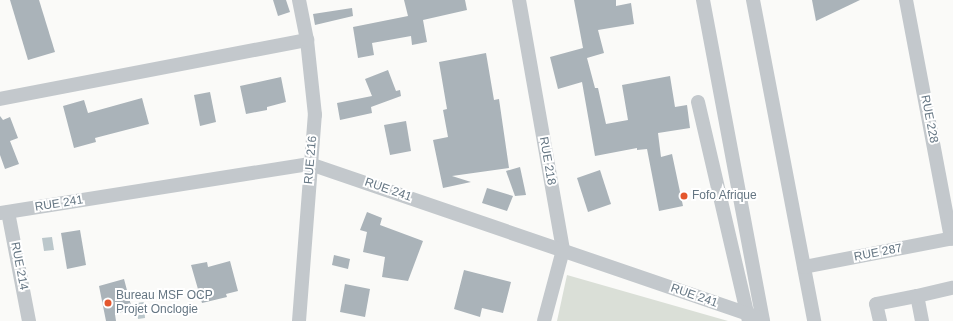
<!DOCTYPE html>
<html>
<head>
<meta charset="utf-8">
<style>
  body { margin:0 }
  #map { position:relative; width:953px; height:321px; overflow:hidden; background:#fafaf8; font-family:Arial,sans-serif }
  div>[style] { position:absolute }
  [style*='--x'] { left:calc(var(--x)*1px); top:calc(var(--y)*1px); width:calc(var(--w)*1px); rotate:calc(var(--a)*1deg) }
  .green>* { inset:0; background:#dadfd7 }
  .water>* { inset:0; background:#bbc7cb }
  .building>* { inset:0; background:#aab3b9 }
  .minor>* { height:14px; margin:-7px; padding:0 7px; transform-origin:7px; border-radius:7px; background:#c3c8cc }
  .dots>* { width:11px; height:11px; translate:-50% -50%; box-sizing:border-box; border:2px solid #fff; border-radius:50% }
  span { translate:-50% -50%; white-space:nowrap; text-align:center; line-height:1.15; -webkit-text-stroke:4px #fff; paint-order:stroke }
  .street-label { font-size:12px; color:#657683 }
  .poi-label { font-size:12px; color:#657683 }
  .left { translate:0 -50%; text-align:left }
</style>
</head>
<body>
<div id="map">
  <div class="green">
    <div style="clip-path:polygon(567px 275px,728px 321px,557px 321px)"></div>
  </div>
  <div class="water">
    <div style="clip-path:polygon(52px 237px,54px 250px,44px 251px,42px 238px)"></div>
    <div style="clip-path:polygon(144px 302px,145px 318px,138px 319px,136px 303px)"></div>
  </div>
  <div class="building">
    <div style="clip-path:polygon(10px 0,39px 0,55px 52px,28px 60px)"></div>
    <div style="clip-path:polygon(273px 0,286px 0,290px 12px,278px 16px)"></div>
    <div style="clip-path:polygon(404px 0,465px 0,467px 10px,423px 20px,427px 42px,412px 45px,411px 36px,372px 43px,374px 55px,358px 58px,353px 27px,408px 16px)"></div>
    <div style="clip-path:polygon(574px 0,616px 0,616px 6px,631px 3px,634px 24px,598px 30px,604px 53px,587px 58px,595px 88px,598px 88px,606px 124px,628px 120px,622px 85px,670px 76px,675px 107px,687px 105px,690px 128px,658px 133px,661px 157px,672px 154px,683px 206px,659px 211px,647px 149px,637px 150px,637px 148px,595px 156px,582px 82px,558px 89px,550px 57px,583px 48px)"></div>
    <div style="clip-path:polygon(812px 0,860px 0,816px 21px)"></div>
    <div style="clip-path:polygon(352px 8px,353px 16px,315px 25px,313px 14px)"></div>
    <div style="clip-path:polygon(486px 53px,494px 100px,499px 99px,509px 168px,452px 176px,471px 182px,443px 188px,433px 140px,448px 137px,443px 110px,447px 109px,439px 62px)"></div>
    <div style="clip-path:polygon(388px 70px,396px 91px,400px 90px,401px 96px,371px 107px,372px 113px,340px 120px,337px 103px,372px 96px,365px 79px)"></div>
    <div style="clip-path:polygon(281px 77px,286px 102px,267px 107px,267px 110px,246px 114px,240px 86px)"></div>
    <div style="clip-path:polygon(210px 92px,216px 122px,200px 126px,194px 95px)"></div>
    <div style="clip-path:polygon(142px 98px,149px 124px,95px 138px,96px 142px,74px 148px,63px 106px,84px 100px,88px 113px)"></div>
    <div style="clip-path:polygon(0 116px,3px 120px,10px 117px,18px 138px,10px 141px,19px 164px,5px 169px,0 155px)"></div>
    <div style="clip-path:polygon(406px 121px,411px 151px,390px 155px,384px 125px)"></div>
    <div style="clip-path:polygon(520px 167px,526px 195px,515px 196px,506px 171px)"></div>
    <div style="clip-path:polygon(600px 170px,611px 204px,588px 212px,577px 178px)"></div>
    <div style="clip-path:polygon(487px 188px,513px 196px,507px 211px,482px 203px)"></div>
    <div style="clip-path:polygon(367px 212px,382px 218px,380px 225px,423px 241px,408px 281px,382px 277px,385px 257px,363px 252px,367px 232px,360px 230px)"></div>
    <div style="clip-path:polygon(80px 230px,86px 265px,67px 269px,61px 233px)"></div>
    <div style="clip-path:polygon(334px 255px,350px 259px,348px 269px,332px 265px)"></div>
    <div style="clip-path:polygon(230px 261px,238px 291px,226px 294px,227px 297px,202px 303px,191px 265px,207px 262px,208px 267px)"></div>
    <div style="clip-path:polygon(464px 270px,511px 282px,503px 313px,482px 308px,480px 317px,454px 309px)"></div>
    <div style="clip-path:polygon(124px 279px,132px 309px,115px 314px,116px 321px,106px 321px,99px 286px)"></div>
    <div style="clip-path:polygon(345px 284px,370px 289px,365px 317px,340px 312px)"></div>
  </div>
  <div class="minor">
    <div style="--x:519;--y:0;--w:254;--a:80"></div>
    <div style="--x:563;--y:250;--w:73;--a:105"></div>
    <div style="--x:703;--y:0;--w:327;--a:79.4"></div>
    <div style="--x:753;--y:0;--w:327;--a:79.2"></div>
    <div style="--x:906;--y:0;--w:243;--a:79.3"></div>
    <div style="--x:0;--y:99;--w:313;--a:-10.9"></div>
    <div style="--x:698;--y:102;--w:225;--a:76.9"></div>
    <div style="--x:8;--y:212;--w:111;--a:79.1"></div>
    <div style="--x:0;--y:213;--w:314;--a:-9"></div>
    <div style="--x:310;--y:164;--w:478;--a:18.9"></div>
    <div style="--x:804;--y:267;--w:152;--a:-11"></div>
    <div style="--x:299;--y:321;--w:207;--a:-85.6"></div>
    <div style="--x:315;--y:115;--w:75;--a:-96.1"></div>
    <div style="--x:307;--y:40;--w:41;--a:-101.3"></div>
    <div style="--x:880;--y:321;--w:17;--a:-103"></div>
    <div style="--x:876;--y:304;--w:42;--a:-11"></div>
    <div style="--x:922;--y:321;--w:25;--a:-101"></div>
    <div style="--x:917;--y:296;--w:37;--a:-13"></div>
  </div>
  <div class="dots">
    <div style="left:684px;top:196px;background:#e4572e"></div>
    <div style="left:108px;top:303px;background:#e4572e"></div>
  </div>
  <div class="street-label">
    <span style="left:929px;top:119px;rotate:79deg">RUE 228</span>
    <span style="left:311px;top:160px;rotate:-85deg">RUE 216</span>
    <span style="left:547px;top:161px;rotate:80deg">RUE 218</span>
    <span style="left:388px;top:190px;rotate:19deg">RUE 241</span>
    <span style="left:59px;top:204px;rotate:-9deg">RUE 241</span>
    <span style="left:878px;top:253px;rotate:-11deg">RUE 287</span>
    <span style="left:19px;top:266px;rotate:79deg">RUE 214</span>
    <span style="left:694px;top:296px;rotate:19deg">RUE 241</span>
  </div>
  <div class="poi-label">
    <span class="left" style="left:692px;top:196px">Fofo Afrique</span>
    <span class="left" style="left:116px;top:303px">Bureau MSF OCP<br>Projet Onclogie</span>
  </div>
</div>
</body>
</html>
